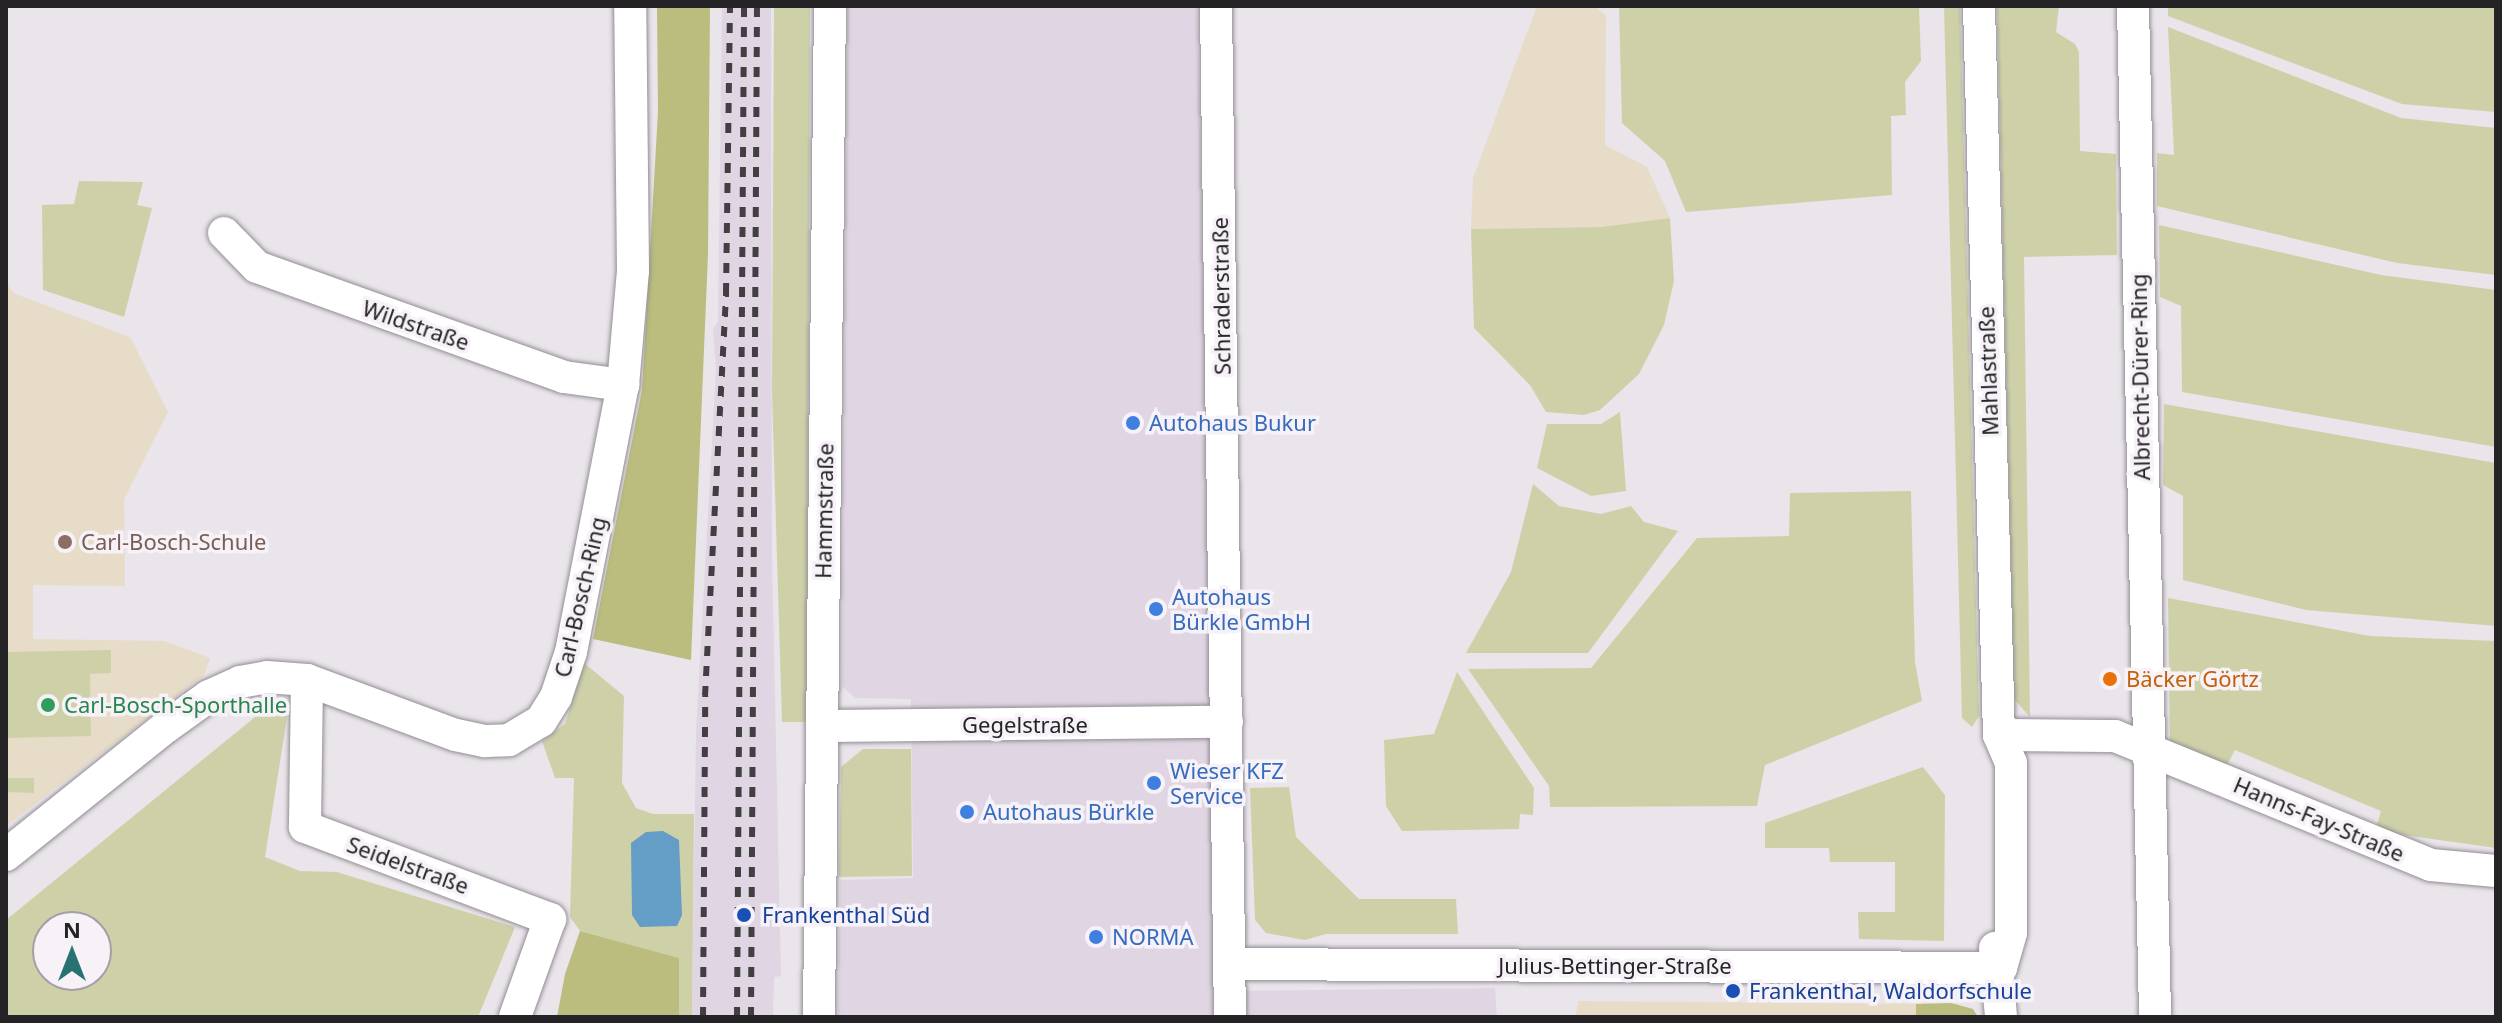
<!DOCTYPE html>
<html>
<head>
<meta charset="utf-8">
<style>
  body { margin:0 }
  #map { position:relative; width:2502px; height:1023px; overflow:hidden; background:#eae4eb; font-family:"Noto Sans",sans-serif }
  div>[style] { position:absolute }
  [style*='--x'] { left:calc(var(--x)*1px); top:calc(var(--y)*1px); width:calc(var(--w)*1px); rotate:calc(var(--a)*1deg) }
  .built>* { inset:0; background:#e0d6e3 }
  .education>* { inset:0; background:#e6dcc7 }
  .green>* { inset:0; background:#ced1a8 }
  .forest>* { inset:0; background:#babd7d }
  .water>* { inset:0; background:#649dc6 }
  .roads { filter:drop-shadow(0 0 2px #938e94) drop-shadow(0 0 2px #938e94) }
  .minor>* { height:32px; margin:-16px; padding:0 16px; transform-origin:16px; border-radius:16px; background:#fff }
  .rail>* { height:6px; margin-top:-3px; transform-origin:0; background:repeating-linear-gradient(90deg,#413f42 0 10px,transparent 0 20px) }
  .dots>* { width:22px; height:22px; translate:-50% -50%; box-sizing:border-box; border:4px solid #f7f1f8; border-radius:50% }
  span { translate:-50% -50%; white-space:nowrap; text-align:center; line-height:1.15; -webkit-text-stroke:7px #f7f1f8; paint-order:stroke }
  .street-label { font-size:22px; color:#252326 }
  .shop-label { font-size:22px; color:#366cbe }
  .left { translate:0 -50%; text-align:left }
  .education-label { font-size:22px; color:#785e54 }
  .food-label { font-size:22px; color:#c56008 }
  .leisure-label { font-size:22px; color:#27864d }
  .transit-label { font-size:22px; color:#164399 }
  .frame { position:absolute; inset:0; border:8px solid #252326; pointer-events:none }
  .north { position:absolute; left:32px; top:911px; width:80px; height:80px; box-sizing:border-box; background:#f7f1f8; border:2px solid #a39fa4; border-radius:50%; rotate:0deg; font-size:22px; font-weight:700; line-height:32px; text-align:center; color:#252326 }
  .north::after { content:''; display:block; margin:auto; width:28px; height:36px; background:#287372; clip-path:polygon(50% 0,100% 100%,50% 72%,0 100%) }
</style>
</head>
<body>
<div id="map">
  <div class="built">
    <div style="clip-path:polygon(722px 6px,771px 6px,772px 556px,781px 976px,774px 977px,773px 1017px,692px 1017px,696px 731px,716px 369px,713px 329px,718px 322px)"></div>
    <div style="clip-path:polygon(848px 6px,1197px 6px,1220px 991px,1495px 988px,1497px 1017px,838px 1017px,840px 880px,913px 878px,911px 699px,855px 698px,842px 686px)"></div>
  </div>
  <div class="education">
    <div style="clip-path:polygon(1537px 6px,1595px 6px,1606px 16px,1605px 145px,1647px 167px,1670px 218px,1601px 227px,1471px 229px,1473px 178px)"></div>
    <div style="clip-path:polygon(6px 279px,13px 293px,130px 337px,168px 412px,124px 499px,125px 586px,33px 585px,33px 639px,164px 641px,210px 658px,204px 675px,6px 826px)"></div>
    <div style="clip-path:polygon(1579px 1001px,1916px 1004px,1916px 1017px,1575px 1017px)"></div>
  </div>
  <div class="green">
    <div style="clip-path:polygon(774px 6px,810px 6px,807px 722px,782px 722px,772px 392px)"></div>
    <div style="clip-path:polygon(1619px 6px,1919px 6px,1921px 61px,1905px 82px,1906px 115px,1891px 116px,1892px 195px,1686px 212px,1665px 161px,1622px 123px)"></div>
    <div style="clip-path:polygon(1944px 6px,1960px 6px,1979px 716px,1972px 727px,1962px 718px)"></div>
    <div style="clip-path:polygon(1997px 6px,2059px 6px,2056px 32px,2075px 44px,2079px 52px,2080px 151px,2116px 154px,2117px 255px,2024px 257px,2030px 717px,2014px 699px)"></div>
    <div style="clip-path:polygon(2168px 6px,2496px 6px,2496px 112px,2402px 104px,2168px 16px)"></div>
    <div style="clip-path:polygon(2168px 27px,2401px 118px,2496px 128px,2496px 275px,2397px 263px,2157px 206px,2157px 153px,2174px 155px)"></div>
    <div style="clip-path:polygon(79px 181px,143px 182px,137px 205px,152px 208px,124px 317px,43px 290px,42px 205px,74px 204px)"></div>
    <div style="clip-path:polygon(1670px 218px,1674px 281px,1664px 325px,1639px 374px,1600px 410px,1584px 415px,1546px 412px,1530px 385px,1474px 328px,1471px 229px,1601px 227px)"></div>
    <div style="clip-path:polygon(2159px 225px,2381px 275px,2496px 290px,2496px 447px,2182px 392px,2181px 306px,2160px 297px)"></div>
    <div style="clip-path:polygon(2164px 404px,2496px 463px,2496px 626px,2306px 610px,2183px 580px,2183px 496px,2163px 485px)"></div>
    <div style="clip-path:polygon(1620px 412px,1626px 491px,1591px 496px,1537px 468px,1547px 424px,1601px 424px)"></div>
    <div style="clip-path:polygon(1533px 484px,1559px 506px,1601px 514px,1631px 506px,1644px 522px,1678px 531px,1588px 653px,1466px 653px,1511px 572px)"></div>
    <div style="clip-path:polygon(1911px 491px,1915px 662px,1922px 701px,1765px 765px,1757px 806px,1550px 807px,1549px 786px,1468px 669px,1591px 668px,1697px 538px,1789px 536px,1790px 493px)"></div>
    <div style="clip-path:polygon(2168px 598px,2370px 636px,2496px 641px,2496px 848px,2375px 831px,2381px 811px,2235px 750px,2226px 767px,2170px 745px)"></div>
    <div style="clip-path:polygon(111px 650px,111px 673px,90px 674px,91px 736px,6px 738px,6px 652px)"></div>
    <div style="clip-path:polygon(584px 663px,624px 696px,622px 783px,636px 808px,653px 814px,694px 814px,692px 1017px,679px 1017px,679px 958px,580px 931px,570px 917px,574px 778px,555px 778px,542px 741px,565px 724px)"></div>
    <div style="clip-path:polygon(1457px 672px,1534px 788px,1533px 815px,1520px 814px,1519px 829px,1402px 831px,1386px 806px,1384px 740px,1434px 734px)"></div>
    <div style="clip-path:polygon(evenodd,271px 704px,288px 711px,265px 857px,300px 871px,337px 872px,515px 927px,478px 1017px,6px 1017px,6px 920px,271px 704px,48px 927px,96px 927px,96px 975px,48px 975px,48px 927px)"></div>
    <div style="clip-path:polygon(863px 749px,911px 749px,912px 876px,839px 877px,841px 767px)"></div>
    <div style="clip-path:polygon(1923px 767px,1945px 795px,1944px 941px,1859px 939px,1858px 912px,1895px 912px,1895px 862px,1830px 862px,1829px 848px,1765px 848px,1765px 823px)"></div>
    <div style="clip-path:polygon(6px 778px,34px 778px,34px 793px,6px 792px)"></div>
    <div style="clip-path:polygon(1289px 787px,1296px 837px,1359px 899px,1456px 899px,1458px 934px,1326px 934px,1305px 940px,1266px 933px,1255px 920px,1250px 788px)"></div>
  </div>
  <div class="forest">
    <div style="clip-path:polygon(657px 6px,710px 6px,708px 254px,691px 660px,593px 639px,642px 390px,658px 112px)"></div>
    <div style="clip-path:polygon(580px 931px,679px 958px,679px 1017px,557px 1017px,565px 974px)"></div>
    <div style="clip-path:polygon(1951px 1003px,1973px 1009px,1978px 1017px,1916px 1017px,1916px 1004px)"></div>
  </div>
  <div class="water">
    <div style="clip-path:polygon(663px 831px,679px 840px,682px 915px,677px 926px,640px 927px,632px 915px,631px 843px,646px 832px)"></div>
  </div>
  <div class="roads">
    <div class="minor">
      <div style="--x:1216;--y:6;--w:1011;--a:89.21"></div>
      <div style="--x:1979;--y:6;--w:729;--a:88.43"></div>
      <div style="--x:1999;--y:735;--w:30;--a:67"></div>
      <div style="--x:2011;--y:763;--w:170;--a:90"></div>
      <div style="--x:2011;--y:933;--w:36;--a:106"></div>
      <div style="--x:2133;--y:6;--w:1011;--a:88.75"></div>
      <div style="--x:224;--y:233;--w:47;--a:45.9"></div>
      <div style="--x:257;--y:267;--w:326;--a:19.7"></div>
      <div style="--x:564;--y:377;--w:60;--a:7.7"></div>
      <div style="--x:307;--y:680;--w:147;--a:90.8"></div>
      <div style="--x:305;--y:827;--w:262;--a:20.6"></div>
      <div style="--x:550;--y:919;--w:104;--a:109.7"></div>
      <div style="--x:822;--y:726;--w:405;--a:-0.6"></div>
      <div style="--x:1999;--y:735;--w:116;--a:0.5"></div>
      <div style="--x:2115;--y:736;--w:341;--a:22.2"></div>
      <div style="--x:2431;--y:865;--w:65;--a:5.3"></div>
      <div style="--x:6;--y:855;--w:205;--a:-38.7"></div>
      <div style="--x:166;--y:727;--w:53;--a:-35.8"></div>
      <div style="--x:209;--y:696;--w:34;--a:-24"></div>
      <div style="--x:240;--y:682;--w:27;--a:-10"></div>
      <div style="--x:267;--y:677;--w:40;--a:4.3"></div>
      <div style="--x:307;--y:680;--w:159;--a:20.3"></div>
      <div style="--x:456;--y:735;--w:30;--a:12"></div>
      <div style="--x:485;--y:741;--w:24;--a:-2"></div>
      <div style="--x:509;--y:740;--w:37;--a:-31"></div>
      <div style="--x:541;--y:721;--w:28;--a:-58"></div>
      <div style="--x:556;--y:697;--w:47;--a:-71.6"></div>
      <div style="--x:571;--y:652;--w:272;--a:-79"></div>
      <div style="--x:623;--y:385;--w:114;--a:-85"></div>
      <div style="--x:633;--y:271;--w:265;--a:-90.6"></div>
      <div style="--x:1995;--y:948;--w:69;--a:85"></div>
      <div style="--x:1230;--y:964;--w:771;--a:0.3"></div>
      <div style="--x:819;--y:1017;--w:1011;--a:-89.38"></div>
    </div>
  </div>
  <div class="rail">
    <div style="--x:703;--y:1017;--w:321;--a:-89.6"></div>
    <div style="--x:705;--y:696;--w:404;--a:-87"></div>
    <div style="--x:726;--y:293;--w:287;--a:-89.2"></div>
    <div style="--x:737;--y:1017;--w:1011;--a:-89.6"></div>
    <div style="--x:751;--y:1017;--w:1011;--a:-89.66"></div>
  </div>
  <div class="dots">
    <div style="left:1133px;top:423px;background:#3f7fe0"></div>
    <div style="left:65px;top:542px;background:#8d6e63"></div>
    <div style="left:1156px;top:609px;background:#3f7fe0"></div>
    <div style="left:2110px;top:679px;background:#e8710a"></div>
    <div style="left:48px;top:705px;background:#2e9e5b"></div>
    <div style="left:1154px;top:783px;background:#3f7fe0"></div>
    <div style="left:967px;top:812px;background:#3f7fe0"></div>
    <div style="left:744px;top:915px;background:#1a4fb4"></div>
    <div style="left:1096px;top:937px;background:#3f7fe0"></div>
    <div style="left:1733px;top:991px;background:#1a4fb4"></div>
  </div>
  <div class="street-label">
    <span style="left:1221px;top:296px;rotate:-91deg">Schraderstraße</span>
    <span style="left:416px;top:325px;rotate:19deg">Wildstraße</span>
    <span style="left:1988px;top:371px;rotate:-92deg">Mahlastraße</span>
    <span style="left:2140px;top:377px;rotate:-91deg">Albrecht-Dürer-Ring</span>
    <span style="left:824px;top:511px;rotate:-89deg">Hammstraße</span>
    <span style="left:580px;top:597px;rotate:-77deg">Carl-Bosch-Ring</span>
    <span style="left:1025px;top:725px">Gegelstraße</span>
    <span style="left:2319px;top:819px;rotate:23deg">Hanns-Fay-Straße</span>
    <span style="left:408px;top:865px;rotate:20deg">Seidelstraße</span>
    <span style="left:1615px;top:966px">Julius-Bettinger-Straße</span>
  </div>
  <div class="shop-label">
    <span class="left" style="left:1149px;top:423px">Autohaus Bukur</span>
    <span class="left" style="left:1172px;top:609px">Autohaus<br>Bürkle GmbH</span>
    <span class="left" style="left:1170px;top:783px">Wieser KFZ<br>Service</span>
    <span class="left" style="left:983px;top:812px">Autohaus Bürkle</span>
    <span class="left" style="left:1112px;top:937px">NORMA</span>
  </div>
  <div class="education-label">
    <span class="left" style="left:81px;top:542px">Carl-Bosch-Schule</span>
  </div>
  <div class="food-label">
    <span class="left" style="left:2126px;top:679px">Bäcker Görtz</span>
  </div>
  <div class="leisure-label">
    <span class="left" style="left:64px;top:705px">Carl-Bosch-Sporthalle</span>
  </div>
  <div class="transit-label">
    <span class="left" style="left:762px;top:915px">Frankenthal Süd</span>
    <span class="left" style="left:1749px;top:991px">Frankenthal, Waldorfschule</span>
  </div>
  <div class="frame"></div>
  <div class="north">N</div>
</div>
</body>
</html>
